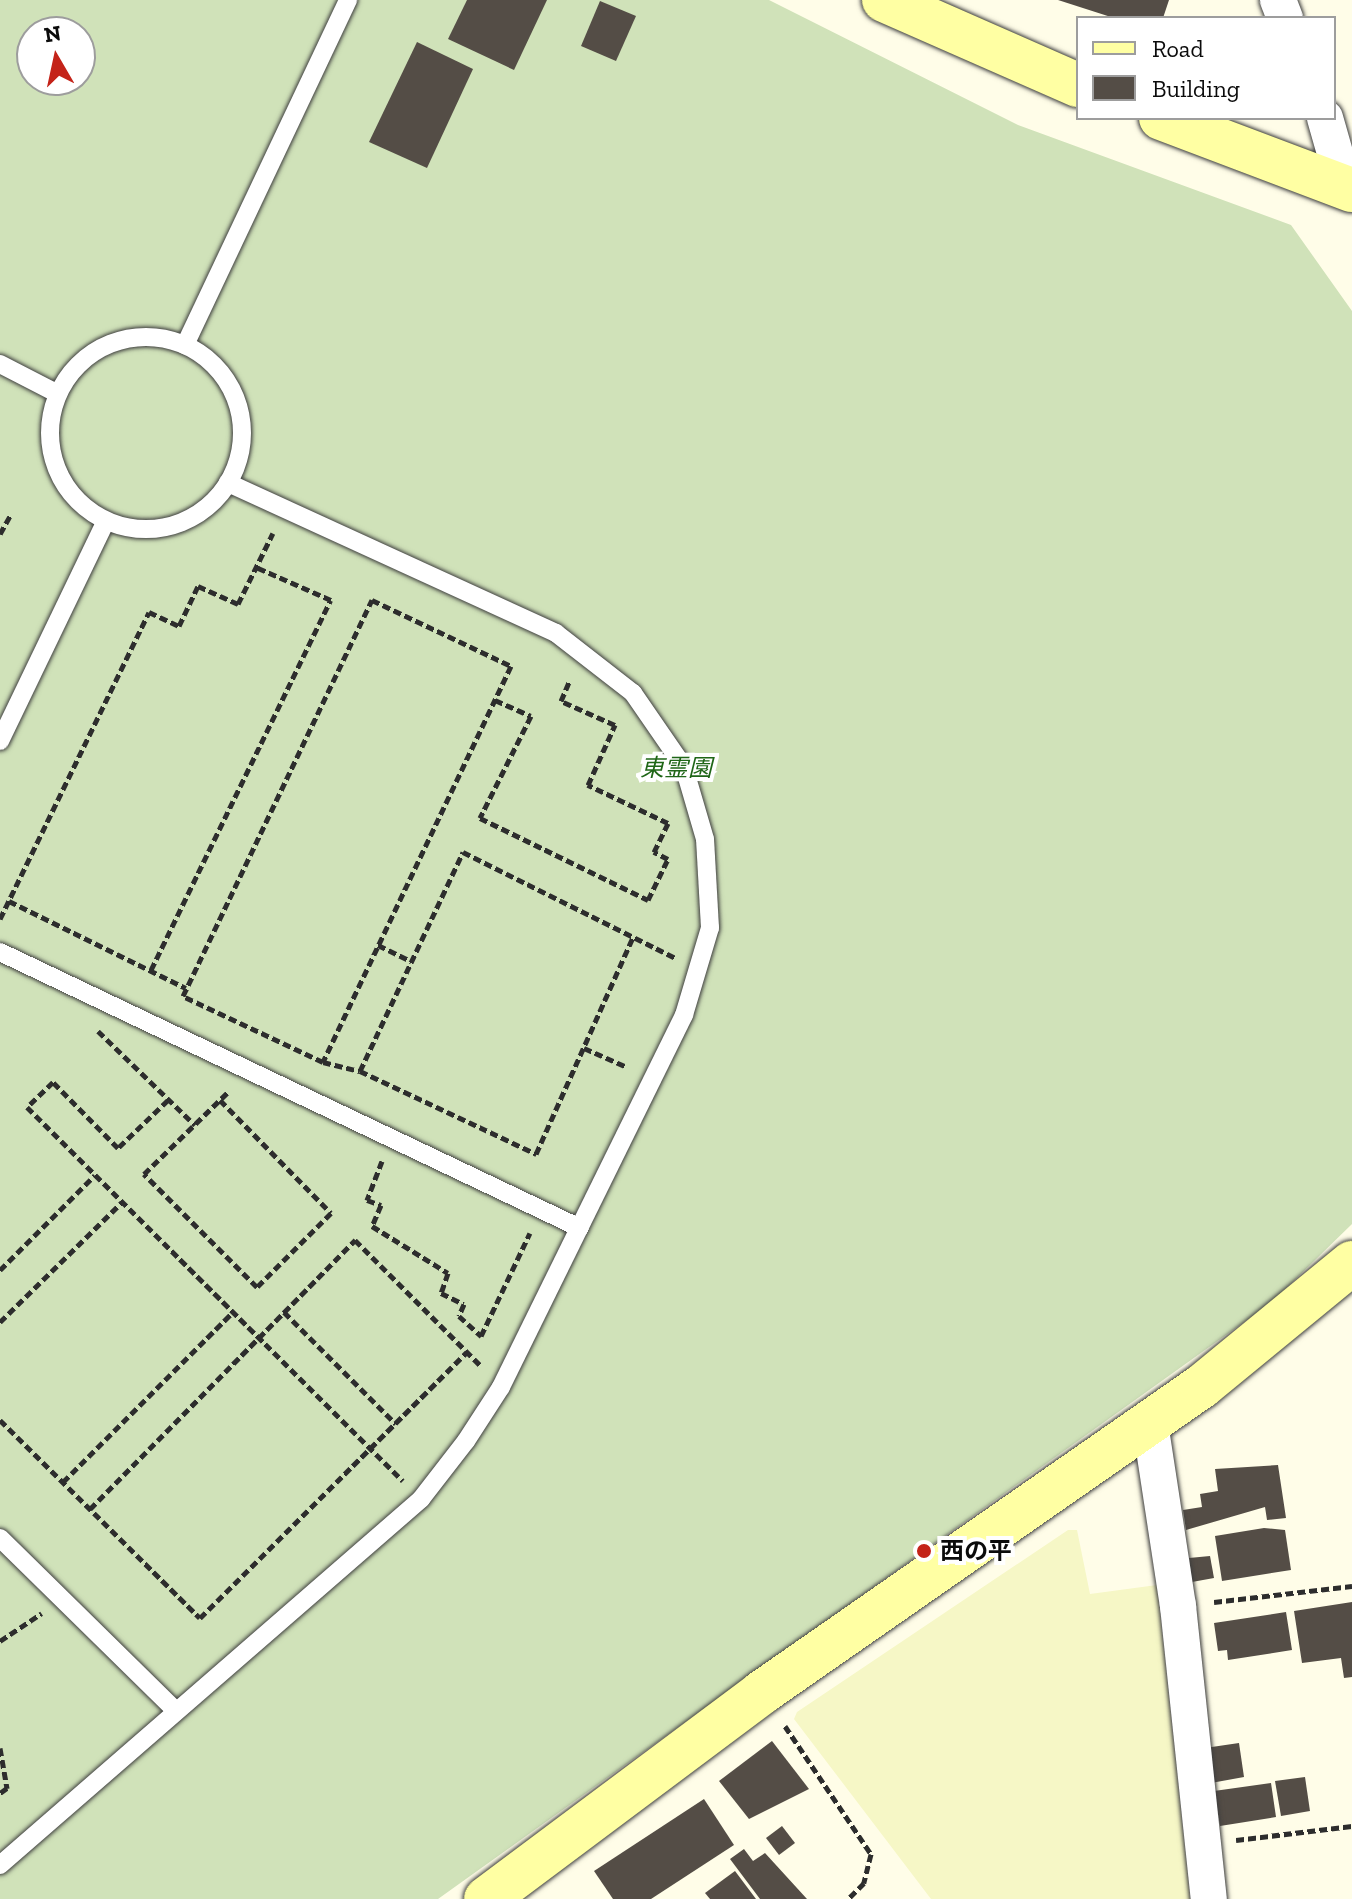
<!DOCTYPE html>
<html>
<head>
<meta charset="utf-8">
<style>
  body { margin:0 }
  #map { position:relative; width:1352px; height:1899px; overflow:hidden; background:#fffde8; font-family:"Zilla Slab","Noto Sans JP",serif }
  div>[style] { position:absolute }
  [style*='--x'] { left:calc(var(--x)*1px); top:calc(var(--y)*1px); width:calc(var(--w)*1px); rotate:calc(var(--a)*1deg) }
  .farmland>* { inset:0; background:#f6f7c6 }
  .cemetery>* { inset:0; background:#d0e2b9 }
  .building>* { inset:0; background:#544d46 }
  .path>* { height:5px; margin-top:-2.5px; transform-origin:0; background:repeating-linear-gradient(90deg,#2d2d2d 0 8px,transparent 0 12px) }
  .roads { filter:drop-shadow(0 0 2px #3e3e3e) drop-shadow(0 0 2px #3e3e3e) }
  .lane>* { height:18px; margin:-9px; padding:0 9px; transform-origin:9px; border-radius:9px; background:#fff }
  .lane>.ring { margin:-9px; padding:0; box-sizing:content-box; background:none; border:18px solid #fff; border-radius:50% }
  .street>* { height:36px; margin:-18px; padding:0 18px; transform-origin:18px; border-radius:18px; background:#fff }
  .secondary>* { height:44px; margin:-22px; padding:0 22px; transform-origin:22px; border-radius:22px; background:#ffffa3 }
  .dots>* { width:22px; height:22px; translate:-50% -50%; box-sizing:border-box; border:4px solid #fff; border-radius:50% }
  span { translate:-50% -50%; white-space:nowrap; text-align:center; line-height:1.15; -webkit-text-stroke:8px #fff; paint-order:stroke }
  .park-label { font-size:24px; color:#1f6617; font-style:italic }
  .poi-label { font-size:24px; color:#0b0b0b; font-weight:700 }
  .left { translate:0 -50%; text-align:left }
  .legend { position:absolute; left:1076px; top:16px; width:260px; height:104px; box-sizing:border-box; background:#fff; border:2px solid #9d9d9d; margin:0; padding:10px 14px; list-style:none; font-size:24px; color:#0b0b0b }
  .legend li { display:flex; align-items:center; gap:16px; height:40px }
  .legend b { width:40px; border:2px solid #9d9d9d }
  .north { position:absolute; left:16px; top:16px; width:80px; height:80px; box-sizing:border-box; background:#fff; border:2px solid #9d9d9d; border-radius:50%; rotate:351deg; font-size:22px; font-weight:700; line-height:32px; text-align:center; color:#0b0b0b }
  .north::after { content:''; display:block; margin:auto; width:28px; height:36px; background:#c42319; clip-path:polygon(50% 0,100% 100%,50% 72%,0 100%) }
</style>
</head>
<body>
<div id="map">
  <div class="farmland">
    <div style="clip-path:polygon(1068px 1530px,1077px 1530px,1090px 1594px,1157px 1585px,1190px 1899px,931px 1899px,794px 1719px,797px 1712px)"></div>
  </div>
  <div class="cemetery">
    <div style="clip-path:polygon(evenodd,0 0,769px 0,1018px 125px,1291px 225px,1352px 311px,1352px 1224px,1272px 1302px,438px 1899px,0 1899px,0 0,32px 32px,80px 32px,80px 80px,32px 80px,32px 32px)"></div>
  </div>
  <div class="building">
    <div style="clip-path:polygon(467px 0,547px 0,514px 70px,448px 39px)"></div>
    <div style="clip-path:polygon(1058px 0,1169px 0,1163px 18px,1114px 18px)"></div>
    <div style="clip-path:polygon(600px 1px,636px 16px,616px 61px,581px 46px)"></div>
    <div style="clip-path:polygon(417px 42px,473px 69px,427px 168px,369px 142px)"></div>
    <div style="clip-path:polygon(1278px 1465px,1286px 1518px,1267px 1520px,1265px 1507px,1186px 1530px,1183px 1510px,1202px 1507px,1200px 1494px,1218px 1491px,1215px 1469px)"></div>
    <div style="clip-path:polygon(1264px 1528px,1285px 1530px,1291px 1570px,1222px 1581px,1215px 1536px)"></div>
    <div style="clip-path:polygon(1210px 1556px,1214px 1578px,1192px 1582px,1189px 1558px)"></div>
    <div style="clip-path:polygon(1352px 1602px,1352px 1677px,1344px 1678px,1341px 1658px,1302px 1663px,1294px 1611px)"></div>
    <div style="clip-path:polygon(1286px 1612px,1292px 1650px,1228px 1660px,1227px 1650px,1218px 1651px,1214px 1623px)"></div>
    <div style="clip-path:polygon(772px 1741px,809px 1789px,749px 1819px,719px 1781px)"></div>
    <div style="clip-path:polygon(1239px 1743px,1244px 1777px,1211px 1783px,1205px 1748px)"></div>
    <div style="clip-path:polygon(1305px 1777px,1310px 1811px,1281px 1816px,1275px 1781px)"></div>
    <div style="clip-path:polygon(1271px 1783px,1276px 1817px,1220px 1826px,1214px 1791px)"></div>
    <div style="clip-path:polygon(704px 1799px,734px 1845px,651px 1899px,613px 1899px,594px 1871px)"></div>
    <div style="clip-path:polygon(782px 1826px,795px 1843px,779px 1855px,766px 1838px)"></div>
    <div style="clip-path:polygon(744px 1849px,753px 1861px,765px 1853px,807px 1899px,760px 1899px,730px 1859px)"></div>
    <div style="clip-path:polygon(735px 1871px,756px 1899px,710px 1899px,705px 1893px)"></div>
  </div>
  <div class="path">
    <div style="--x:0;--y:534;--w:21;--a:-61"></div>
    <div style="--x:372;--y:600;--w:154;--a:25.4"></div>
    <div style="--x:511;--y:666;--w:438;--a:115.4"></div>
    <div style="--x:323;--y:1062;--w:155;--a:-154.8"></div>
    <div style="--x:183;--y:996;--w:439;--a:-64.5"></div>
    <div style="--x:495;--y:700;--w:39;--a:24"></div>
    <div style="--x:531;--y:716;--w:114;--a:116.6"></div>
    <div style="--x:480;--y:818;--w:187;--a:26"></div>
    <div style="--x:648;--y:900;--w:46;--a:-64"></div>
    <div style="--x:668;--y:859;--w:16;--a:-153"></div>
    <div style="--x:654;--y:852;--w:32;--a:-64"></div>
    <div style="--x:668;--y:823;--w:89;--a:-154.6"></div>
    <div style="--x:588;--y:785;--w:66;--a:-65.8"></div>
    <div style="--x:615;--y:725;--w:59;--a:-156"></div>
    <div style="--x:561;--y:701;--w:23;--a:-67"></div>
    <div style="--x:9;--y:901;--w:197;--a:26.2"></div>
    <div style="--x:0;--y:919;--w:341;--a:-64.1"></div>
    <div style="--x:149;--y:612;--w:33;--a:25"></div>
    <div style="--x:179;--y:626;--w:44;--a:-64.6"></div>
    <div style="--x:198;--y:586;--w:44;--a:24.2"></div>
    <div style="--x:238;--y:604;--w:79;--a:-63.8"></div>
    <div style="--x:378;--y:945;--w:37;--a:26"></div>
    <div style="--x:151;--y:970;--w:411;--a:-64.1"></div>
    <div style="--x:331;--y:600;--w:82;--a:-156.3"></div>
    <div style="--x:98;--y:1031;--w:135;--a:44.1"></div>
    <div style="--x:584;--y:1048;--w:47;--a:23.8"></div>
    <div style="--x:323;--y:1062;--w:38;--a:14"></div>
    <div style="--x:360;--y:1071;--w:195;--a:25.2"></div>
    <div style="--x:536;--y:1154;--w:238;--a:-65.9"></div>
    <div style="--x:360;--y:1071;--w:242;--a:-64.8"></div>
    <div style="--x:463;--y:852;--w:238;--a:26.5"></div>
    <div style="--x:168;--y:1100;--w:69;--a:136.2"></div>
    <div style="--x:118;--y:1148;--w:93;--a:-134.6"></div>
    <div style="--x:53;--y:1082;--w:36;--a:136"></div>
    <div style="--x:27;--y:1107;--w:530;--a:44.85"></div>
    <div style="--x:220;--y:1100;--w:158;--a:45.5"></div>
    <div style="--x:331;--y:1213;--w:105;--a:135"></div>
    <div style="--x:257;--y:1287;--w:160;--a:-135"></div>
    <div style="--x:144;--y:1174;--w:119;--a:-44.3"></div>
    <div style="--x:382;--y:1161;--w:42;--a:111"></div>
    <div style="--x:367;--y:1200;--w:15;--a:20"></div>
    <div style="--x:381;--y:1205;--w:23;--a:113"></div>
    <div style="--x:372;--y:1226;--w:89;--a:31.7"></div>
    <div style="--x:448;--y:1273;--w:21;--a:109"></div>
    <div style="--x:441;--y:1293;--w:25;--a:26"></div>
    <div style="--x:464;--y:1304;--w:13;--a:113"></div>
    <div style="--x:459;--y:1316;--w:30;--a:42"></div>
    <div style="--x:481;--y:1336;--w:114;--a:-64.6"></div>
    <div style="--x:0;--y:1270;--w:134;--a:-45"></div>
    <div style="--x:284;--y:1312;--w:158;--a:45"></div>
    <div style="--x:0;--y:1322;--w:171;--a:-44.5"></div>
    <div style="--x:0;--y:1420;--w:281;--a:44.7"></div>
    <div style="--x:200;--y:1618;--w:377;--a:-44.9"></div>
    <div style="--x:63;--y:1482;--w:240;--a:-45"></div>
    <div style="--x:90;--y:1509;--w:378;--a:-45.4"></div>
    <div style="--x:355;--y:1240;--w:178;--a:45"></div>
    <div style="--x:1214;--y:1602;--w:139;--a:-6.6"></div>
    <div style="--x:0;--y:1641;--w:50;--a:-33.7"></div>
    <div style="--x:785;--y:1726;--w:154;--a:56.1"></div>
    <div style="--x:871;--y:1854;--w:30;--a:104"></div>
    <div style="--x:864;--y:1883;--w:23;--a:135"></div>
    <div style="--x:0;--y:1748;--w:41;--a:80.1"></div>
    <div style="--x:7;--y:1788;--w:9;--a:144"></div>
    <div style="--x:1236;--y:1840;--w:117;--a:-6.9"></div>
  </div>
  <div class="roads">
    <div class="lane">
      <div class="ring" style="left:50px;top:337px;width:174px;height:174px"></div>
      <div style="--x:185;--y:345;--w:382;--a:-64.7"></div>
      <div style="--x:0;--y:364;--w:65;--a:27.3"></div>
      <div style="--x:0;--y:741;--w:244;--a:-64.3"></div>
      <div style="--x:0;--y:952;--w:642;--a:25.45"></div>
      <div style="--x:0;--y:1538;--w:247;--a:44.5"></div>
      <div style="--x:0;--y:1865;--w:558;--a:-41"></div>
      <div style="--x:421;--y:1499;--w:73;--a:-52.2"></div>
      <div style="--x:466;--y:1441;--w:64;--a:-57.1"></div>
      <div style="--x:501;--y:1387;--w:415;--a:-63.8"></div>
      <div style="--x:684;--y:1015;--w:91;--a:-73.4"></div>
      <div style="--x:710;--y:928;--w:89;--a:-93.2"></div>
      <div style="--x:705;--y:839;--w:75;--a:-106.3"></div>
      <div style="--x:684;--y:767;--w:90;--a:-124.6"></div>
      <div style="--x:633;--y:693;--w:98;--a:-142.1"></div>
      <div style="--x:556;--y:633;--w:361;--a:-155.4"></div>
    </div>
    <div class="street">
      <div style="--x:1278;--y:0;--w:19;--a:69"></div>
      <div style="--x:1325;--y:118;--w:73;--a:74.1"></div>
      <div style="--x:1150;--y:1423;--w:185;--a:81.3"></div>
      <div style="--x:1178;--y:1606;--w:295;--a:84"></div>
    </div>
    <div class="secondary">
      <div style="--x:884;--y:0;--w:212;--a:23.7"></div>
      <div style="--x:1161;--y:118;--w:204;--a:20.7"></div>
      <div style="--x:486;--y:1899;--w:344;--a:-36.8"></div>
      <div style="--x:761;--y:1693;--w:537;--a:-34.84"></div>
      <div style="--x:1202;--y:1386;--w:194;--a:-39.4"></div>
    </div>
  </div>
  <div class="dots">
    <div style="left:924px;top:1551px;background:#c42319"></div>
  </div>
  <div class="park-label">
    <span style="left:676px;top:768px">東霊園</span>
  </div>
  <div class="poi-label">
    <span class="left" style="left:940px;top:1551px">西の平</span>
  </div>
  <ul class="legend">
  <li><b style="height:10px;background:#ffffa3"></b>Road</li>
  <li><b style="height:22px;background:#544d46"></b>Building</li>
  </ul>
  <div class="north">N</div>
</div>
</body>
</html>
